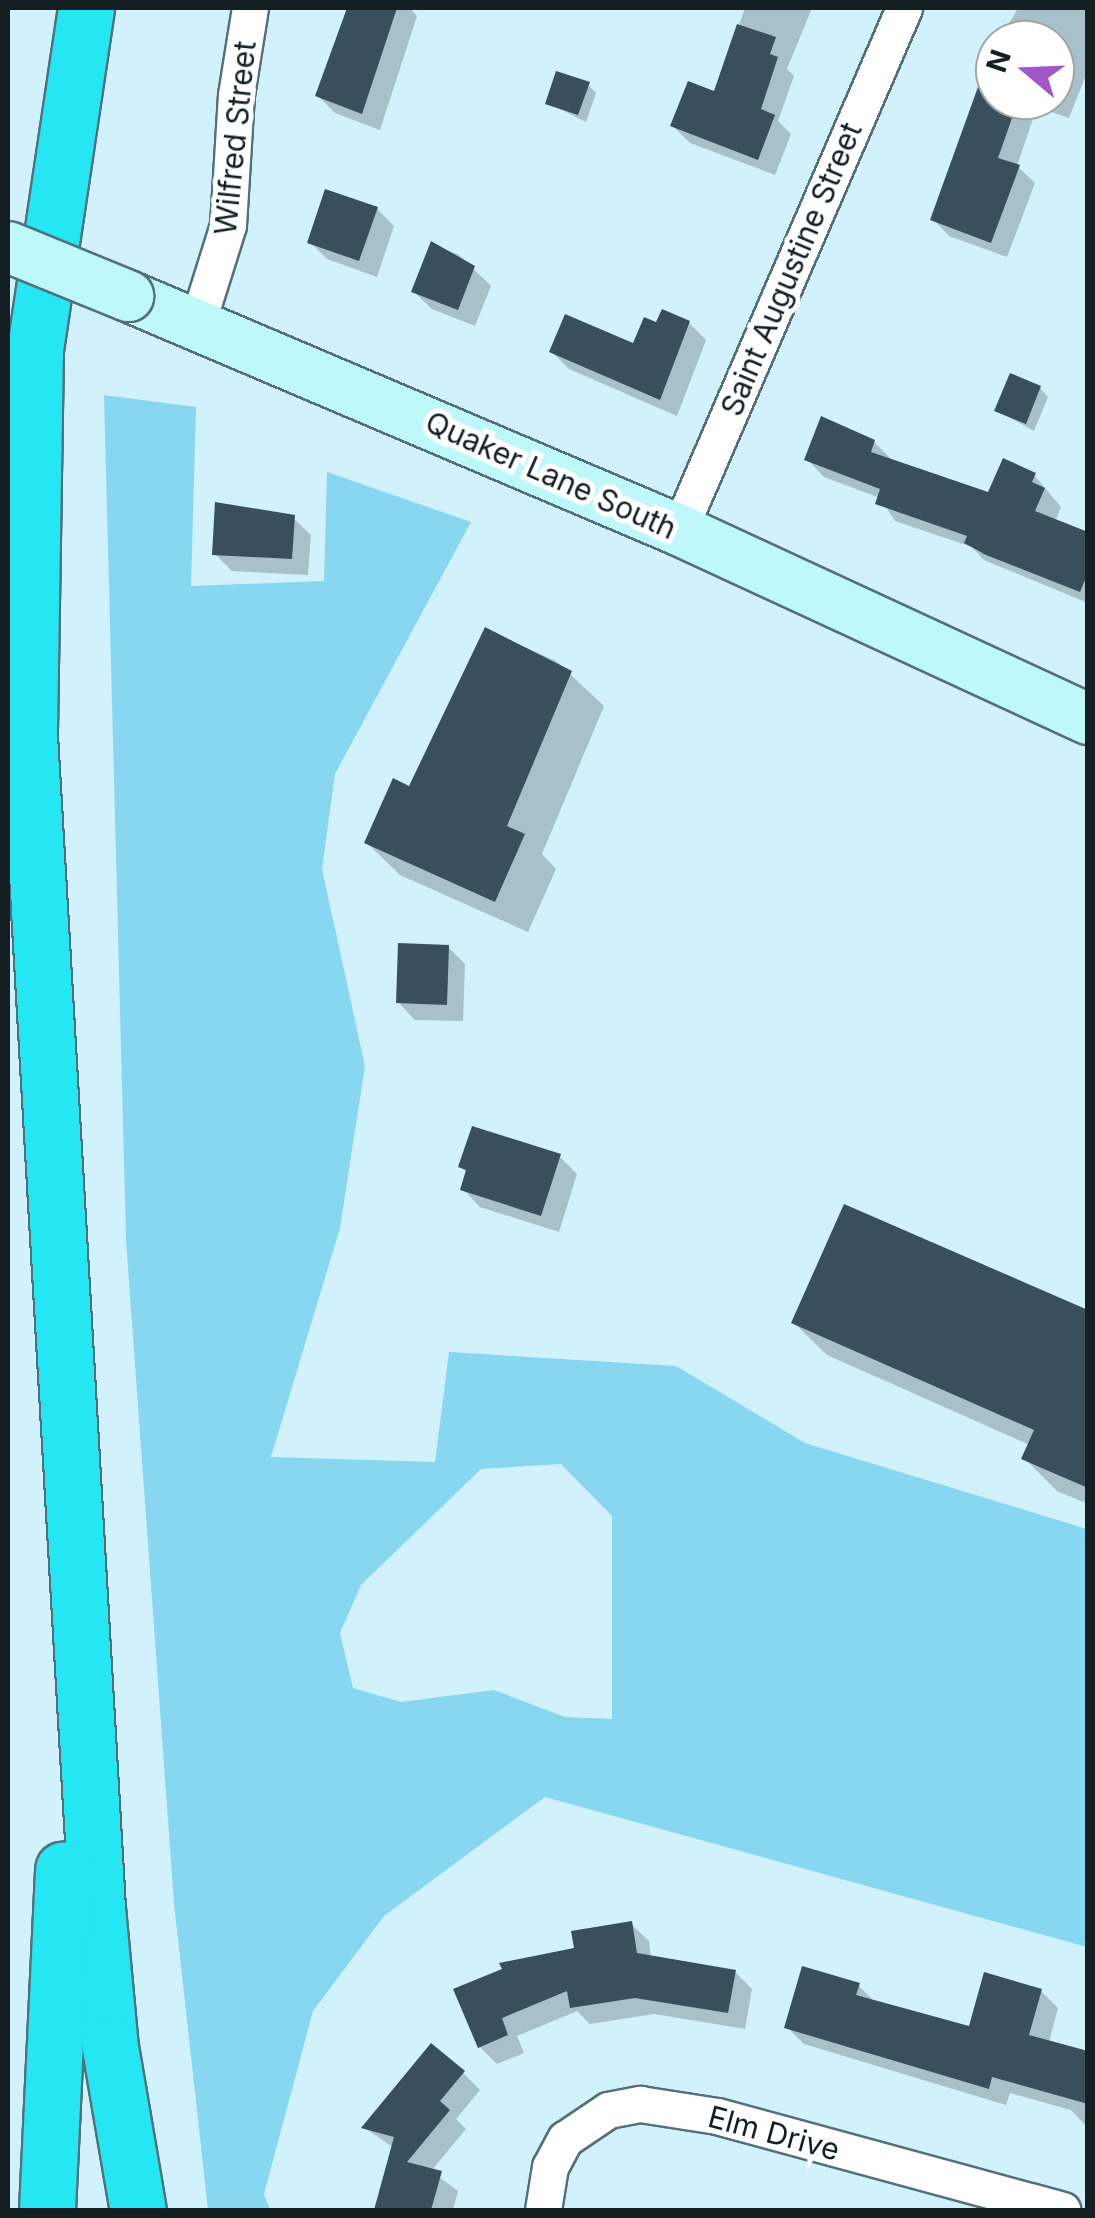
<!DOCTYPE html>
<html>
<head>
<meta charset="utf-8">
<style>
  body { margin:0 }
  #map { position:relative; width:1095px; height:2218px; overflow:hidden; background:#d1f1fc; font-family:Inter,sans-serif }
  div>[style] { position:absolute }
  .green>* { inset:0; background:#87d7f1 }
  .shadow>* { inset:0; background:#0003 }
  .building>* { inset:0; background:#394f5e }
  .roads { filter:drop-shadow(2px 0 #53707a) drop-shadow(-2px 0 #53707a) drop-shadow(0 2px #53707a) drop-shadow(0 -2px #53707a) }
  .street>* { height:35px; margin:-17.5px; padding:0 17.5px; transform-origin:17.5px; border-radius:17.5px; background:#fff }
  .secondary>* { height:50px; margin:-25px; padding:0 25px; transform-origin:25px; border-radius:25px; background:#bef8fb }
  .highway>* { height:55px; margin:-27.5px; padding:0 27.5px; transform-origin:27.5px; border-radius:27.5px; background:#25e6f3 }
  .bridges { filter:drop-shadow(2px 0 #53707a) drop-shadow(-2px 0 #53707a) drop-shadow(0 2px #53707a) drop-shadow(0 -2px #53707a) }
  .secondary-bridge>* { height:50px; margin:-25px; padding:0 25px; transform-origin:25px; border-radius:25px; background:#bef8fb }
  span { translate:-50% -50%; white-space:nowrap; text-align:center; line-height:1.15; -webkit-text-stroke:10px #fff; paint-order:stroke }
  .street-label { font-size:30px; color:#131f23 }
  .frame { position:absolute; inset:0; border:10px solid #131f23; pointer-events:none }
  .north { position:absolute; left:975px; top:20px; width:100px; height:100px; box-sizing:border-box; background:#fff; border:2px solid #a1a5a7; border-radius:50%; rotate:289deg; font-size:28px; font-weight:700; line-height:40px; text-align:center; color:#131f23 }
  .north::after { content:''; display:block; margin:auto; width:35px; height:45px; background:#a257c9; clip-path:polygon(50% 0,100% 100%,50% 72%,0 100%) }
</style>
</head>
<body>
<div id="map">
  <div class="green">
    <i style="clip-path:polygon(evenodd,104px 395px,196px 407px,191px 586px,324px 581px,327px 472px,471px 522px,335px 774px,322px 869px,365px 1066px,340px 1228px,271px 1457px,435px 1462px,449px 1352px,676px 1366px,805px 1443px,1087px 1529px,1087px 1947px,545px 1797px,384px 1916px,313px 2011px,264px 2194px,270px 2210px,208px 2210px,174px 1903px,126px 1240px,104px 395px,561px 1464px,612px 1516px,612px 1719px,565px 1717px,494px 1690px,401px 1702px,353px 1688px,340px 1633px,361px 1585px,481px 1469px,561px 1464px)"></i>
  </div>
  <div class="shadow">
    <i style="clip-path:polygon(351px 8px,410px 8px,417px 16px,380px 130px,335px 113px,318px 96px)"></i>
    <i style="clip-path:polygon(745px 8px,812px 8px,787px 69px,794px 76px,778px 121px,791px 134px,775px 175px,690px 143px,673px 126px,715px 94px)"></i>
    <i style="clip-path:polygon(1018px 8px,1088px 8px,1088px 70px,1069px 118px,1037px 107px,1017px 166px,1035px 183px,1007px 257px,949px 236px,933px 219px,995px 53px,995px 100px,1055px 100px,1055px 40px,1000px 40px)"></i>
    <i style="clip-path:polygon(588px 85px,596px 93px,586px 122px,548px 103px)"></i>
    <i style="clip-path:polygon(377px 209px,394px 226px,377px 277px,327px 259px,310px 242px)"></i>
    <i style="clip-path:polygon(432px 244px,459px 255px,491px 286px,475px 326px,432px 309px,414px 292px)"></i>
    <i style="clip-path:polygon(689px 323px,706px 340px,677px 416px,569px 369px,552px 352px,634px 346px,658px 325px)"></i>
    <i style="clip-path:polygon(1040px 388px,1048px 397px,1034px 431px,997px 411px)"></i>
    <i style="clip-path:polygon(874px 442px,891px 459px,989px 495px,1034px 475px,1061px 507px,1055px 521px,1088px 534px,1088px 603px,984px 560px,972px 547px,895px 521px,880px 498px,824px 477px,807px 459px)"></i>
    <i style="clip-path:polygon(218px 505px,293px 518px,311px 535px,308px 575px,232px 571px,215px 554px)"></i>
    <i style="clip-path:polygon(487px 630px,556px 661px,604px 706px,542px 854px,556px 869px,528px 932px,400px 875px,367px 843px,411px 789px)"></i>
    <i style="clip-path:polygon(448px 947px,465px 964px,463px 1021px,415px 1020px,398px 1002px)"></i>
    <i style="clip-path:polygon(560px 1157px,577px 1174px,559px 1232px,480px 1207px,463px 1189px,468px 1174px,461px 1166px)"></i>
    <i style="clip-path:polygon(1088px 1313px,1088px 1504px,1057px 1491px,1024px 1458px,1030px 1445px,827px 1355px,794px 1323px)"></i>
    <i style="clip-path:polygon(631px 1924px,649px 1941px,651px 1958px,735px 1972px,752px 1989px,745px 2029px,654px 2014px,590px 2024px,577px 2011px,517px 2036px,524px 2053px,497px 2064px,480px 2047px,456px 1990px,577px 1950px)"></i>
    <i style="clip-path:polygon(858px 1985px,876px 2003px,970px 2029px,1041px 1991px,1058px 2008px,1049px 2042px,1088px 2053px,1088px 2128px,1071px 2110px,1010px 2093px,1006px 2105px,804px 2044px,787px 2027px)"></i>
    <i style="clip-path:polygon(463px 2073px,480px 2090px,456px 2119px,466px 2129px,431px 2171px,458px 2191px,453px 2210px,377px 2210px,394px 2148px,365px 2128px)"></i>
  </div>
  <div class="building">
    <i style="clip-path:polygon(347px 8px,397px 8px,362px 114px,315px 96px)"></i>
    <i style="clip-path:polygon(737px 24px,776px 37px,770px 54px,778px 57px,761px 109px,775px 115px,758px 160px,670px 126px,688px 81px,714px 91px)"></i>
    <i style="clip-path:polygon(556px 71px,590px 82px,578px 115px,545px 104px)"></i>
    <i style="clip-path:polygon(978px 87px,995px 93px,995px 100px,1018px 101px,998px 158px,1020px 165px,991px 243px,930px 220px)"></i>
    <i style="clip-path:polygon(325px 189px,378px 207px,359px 261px,307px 243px)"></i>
    <i style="clip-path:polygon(431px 241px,475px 266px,458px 310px,411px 292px)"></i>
    <i style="clip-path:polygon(662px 309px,690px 321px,660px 400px,549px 352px,565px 314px,633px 343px,644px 317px,656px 322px)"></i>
    <i style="clip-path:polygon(1010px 373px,1041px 386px,1026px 424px,994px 411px)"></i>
    <i style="clip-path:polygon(821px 416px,875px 440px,871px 452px,988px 492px,1003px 458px,1036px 473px,1032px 482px,1045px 488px,1035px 511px,1088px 532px,1088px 573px,1080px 592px,986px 555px,964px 543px,967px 536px,875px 504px,880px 489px,804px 460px)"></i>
    <i style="clip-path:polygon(215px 502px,295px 515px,292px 559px,212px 555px)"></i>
    <i style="clip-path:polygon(485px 627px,572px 671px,507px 826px,525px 834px,495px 902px,364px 843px,393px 778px,409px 786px)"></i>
    <i style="clip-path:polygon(398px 943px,449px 945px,447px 1005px,396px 1003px)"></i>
    <i style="clip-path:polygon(472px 1126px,561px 1154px,541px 1216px,460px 1190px,466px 1170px,458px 1167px)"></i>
    <i style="clip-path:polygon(844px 1204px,1088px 1310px,1088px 1488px,1021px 1459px,1034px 1430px,791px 1323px)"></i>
    <i style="clip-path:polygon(632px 1921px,637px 1953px,736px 1970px,728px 2013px,635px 1998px,570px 2008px,567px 1991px,502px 2018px,508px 2035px,478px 2048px,453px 1989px,502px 1969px,499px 1963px,574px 1948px,571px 1931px)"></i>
    <i style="clip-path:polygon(802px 1966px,860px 1983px,856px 1995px,969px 2026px,984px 1972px,1042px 1989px,1029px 2035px,1088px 2051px,1088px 2104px,992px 2077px,989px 2089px,784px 2028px)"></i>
    <i style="clip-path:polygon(431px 2043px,465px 2071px,440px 2101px,450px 2110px,407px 2162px,442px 2171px,431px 2210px,374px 2210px,394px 2137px,361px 2128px)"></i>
  </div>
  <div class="roads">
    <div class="street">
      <i style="left:197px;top:324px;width:104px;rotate:-72.6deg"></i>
      <i style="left:228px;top:225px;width:130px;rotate:-86.5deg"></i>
      <i style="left:236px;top:95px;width:88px;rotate:-80.9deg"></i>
      <i style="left:679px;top:530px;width:568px;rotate:-66.68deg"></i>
      <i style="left:543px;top:2210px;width:44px;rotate:-80.8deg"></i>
      <i style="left:550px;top:2167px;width:32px;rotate:-62deg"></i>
      <i style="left:565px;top:2139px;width:52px;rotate:-34deg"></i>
      <i style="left:608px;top:2110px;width:33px;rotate:-11deg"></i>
      <i style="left:640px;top:2104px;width:78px;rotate:8.9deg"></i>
      <i style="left:717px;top:2116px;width:358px;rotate:15.2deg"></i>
    </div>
    <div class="secondary">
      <i style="left:128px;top:296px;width:599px;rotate:23.01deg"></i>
      <i style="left:679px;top:530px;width:451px;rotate:24.8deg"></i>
    </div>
    <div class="highway">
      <i style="left:86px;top:8px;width:345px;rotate:98.5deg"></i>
      <i style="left:35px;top:349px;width:387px;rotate:90.9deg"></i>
      <i style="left:29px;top:736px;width:1174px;rotate:86.68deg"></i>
      <i style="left:97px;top:1908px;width:140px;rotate:84.7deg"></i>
      <i style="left:110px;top:2047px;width:165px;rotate:80.3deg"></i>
      <i style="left:47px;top:2210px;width:341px;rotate:-87.3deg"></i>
    </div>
  </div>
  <div class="bridges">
    <div class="secondary-bridge">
      <i style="left:8px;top:247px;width:130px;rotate:22.2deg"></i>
    </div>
  </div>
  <div class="street-label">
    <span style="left:235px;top:138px;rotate:-84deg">Wilfred Street</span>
    <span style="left:791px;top:269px;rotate:-67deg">Saint Augustine Street</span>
    <span style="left:551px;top:475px;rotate:24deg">Quaker Lane South</span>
    <span style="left:774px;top:2133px;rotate:15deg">Elm Drive</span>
  </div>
  <div class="frame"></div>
  <div class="north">N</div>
</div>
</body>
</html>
